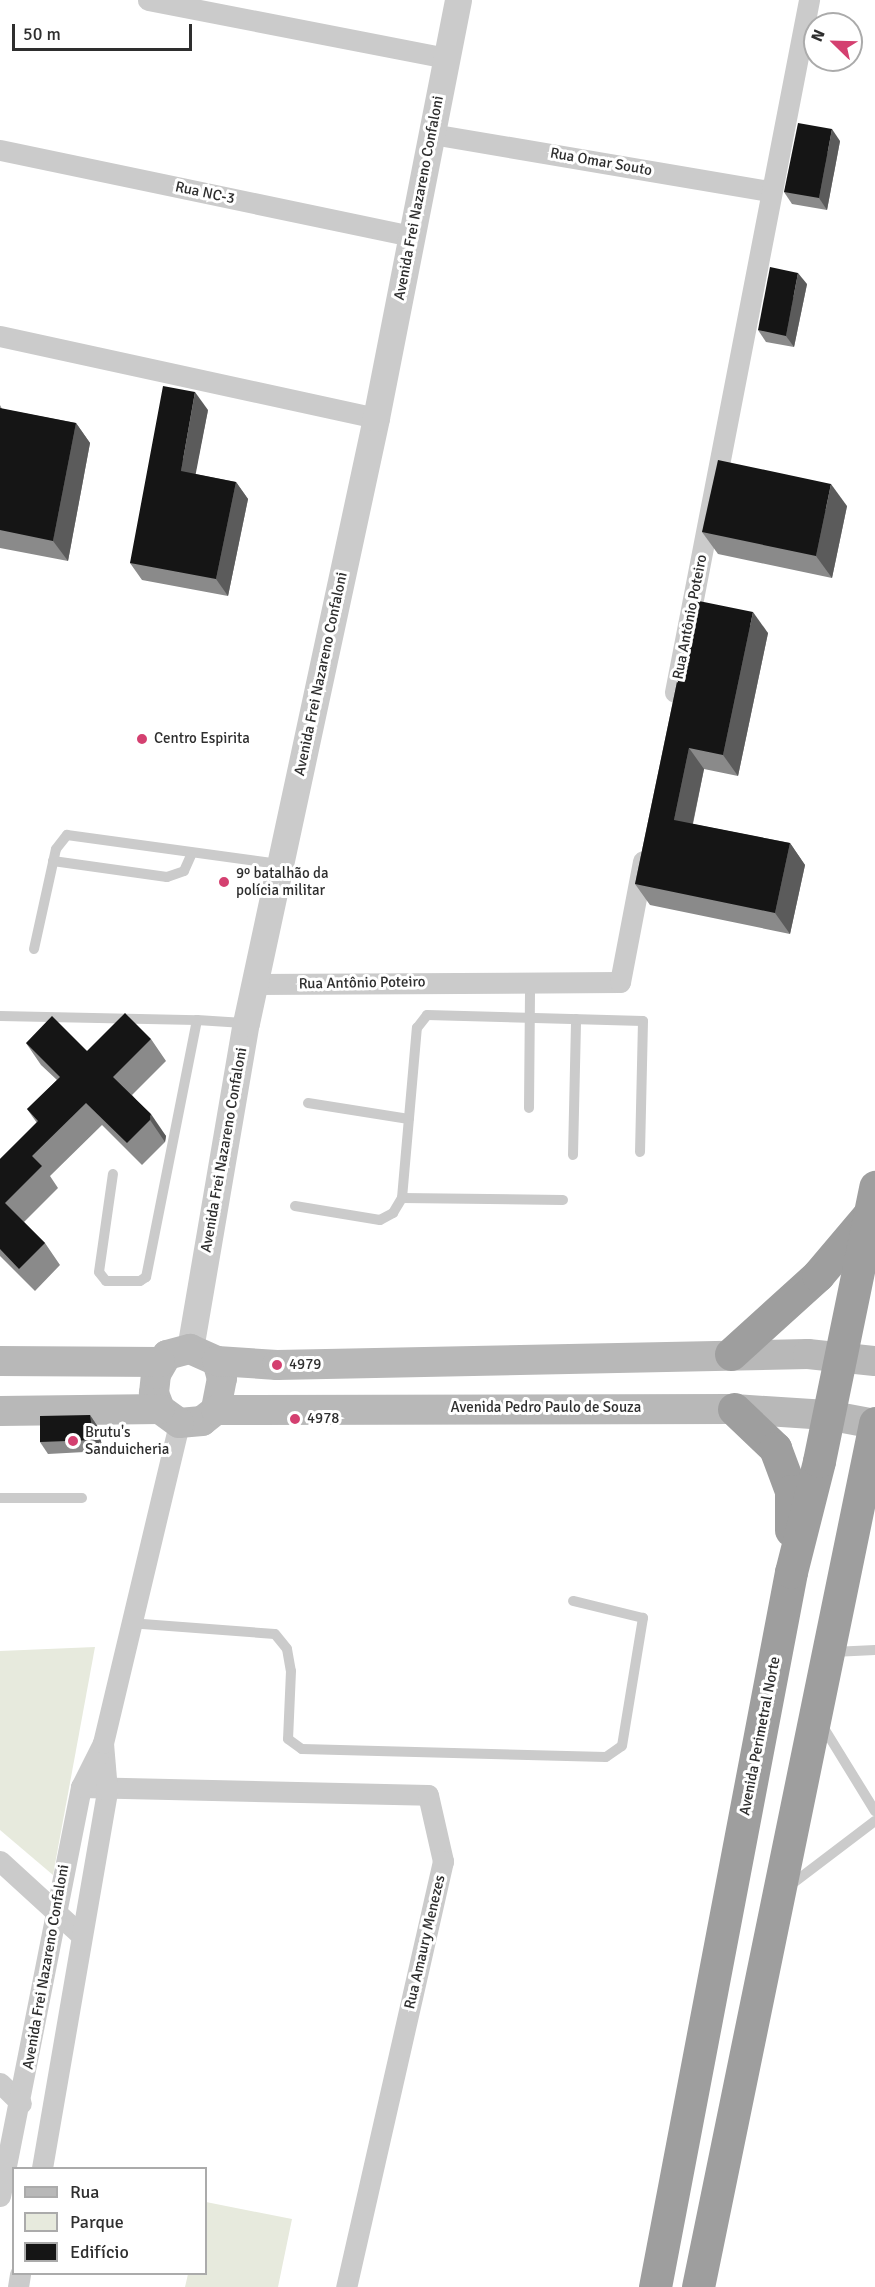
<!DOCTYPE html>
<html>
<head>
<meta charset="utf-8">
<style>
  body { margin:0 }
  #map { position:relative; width:875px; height:2287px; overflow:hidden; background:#fff; font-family:Signika,sans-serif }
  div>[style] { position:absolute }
  .green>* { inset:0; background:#e7eadd }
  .service>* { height:10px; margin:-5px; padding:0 5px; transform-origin:5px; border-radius:5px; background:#cbcbcb }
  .minor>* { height:21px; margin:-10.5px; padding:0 10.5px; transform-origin:10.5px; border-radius:10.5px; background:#cbcbcb }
  .tertiary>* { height:27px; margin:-13.5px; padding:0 13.5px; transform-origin:13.5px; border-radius:13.5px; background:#cbcbcb }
  .secondary>* { height:30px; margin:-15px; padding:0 15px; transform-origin:15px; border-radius:15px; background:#b8b8b8 }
  .trunk>* { height:33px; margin:-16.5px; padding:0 16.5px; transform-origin:16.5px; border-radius:16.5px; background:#9e9e9e }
  .wall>* { inset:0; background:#8a8a8a }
  .shaded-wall>* { inset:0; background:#5b5b5b }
  .building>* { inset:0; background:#151515 }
  .dots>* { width:16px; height:16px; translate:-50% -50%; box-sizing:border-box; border:3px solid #fff; border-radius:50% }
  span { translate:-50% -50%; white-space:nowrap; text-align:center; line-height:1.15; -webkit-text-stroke:6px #fff; paint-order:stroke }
  .street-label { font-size:15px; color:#2e2e2e }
  .poi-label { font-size:15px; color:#2e2e2e }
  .left { translate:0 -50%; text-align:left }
  .legend { position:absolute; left:12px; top:2167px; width:195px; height:108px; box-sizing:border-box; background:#fff; border:2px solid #ababab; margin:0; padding:8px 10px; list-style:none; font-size:18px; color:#2e2e2e }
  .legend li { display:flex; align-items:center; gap:12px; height:30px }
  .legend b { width:30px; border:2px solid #ababab }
  .north { position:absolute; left:803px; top:12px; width:60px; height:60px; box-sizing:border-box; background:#fff; border:2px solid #ababab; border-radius:50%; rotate:293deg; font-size:16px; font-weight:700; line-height:24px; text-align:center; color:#2e2e2e }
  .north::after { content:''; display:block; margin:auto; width:21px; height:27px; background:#d44070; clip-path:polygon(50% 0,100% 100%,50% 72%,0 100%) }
  .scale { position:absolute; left:12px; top:24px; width:180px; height:27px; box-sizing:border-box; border:3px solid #2e2e2e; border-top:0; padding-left:8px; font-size:18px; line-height:21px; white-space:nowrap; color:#2e2e2e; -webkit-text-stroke:4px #fff; paint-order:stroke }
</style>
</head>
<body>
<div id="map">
  <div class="green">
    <i style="clip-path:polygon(95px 1647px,53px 1875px,0 1830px,0 1651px)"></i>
    <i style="clip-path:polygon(206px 2202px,292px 2219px,278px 2287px,185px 2287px,188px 2274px,206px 2274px)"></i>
  </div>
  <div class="service">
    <i style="left:53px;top:861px;width:115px;rotate:8deg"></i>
    <i style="left:167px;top:877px;width:18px;rotate:-19deg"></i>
    <i style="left:184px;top:871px;width:20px;rotate:-66deg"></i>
    <i style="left:34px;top:949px;width:102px;rotate:-77.6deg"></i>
    <i style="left:56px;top:849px;width:18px;rotate:-52deg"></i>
    <i style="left:67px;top:835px;width:214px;rotate:7.8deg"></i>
    <i style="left:0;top:1016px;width:197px;rotate:1.2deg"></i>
    <i style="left:197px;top:1020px;width:262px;rotate:101.2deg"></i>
    <i style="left:146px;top:1277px;width:7px;rotate:146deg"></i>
    <i style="left:140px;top:1281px;width:34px;rotate:180deg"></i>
    <i style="left:106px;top:1281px;width:11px;rotate:-128deg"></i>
    <i style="left:99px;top:1272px;width:99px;rotate:-81.9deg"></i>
    <i style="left:197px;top:1020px;width:47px;rotate:3.7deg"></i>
    <i style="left:308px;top:1103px;width:102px;rotate:9deg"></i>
    <i style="left:529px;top:1108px;width:127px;rotate:-89.5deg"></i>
    <i style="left:573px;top:1155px;width:136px;rotate:-88.7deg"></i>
    <i style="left:563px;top:1200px;width:161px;rotate:-179.3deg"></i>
    <i style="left:402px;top:1198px;width:171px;rotate:-85deg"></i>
    <i style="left:417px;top:1028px;width:16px;rotate:-52deg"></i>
    <i style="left:427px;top:1015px;width:216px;rotate:1.6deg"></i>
    <i style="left:643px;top:1021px;width:131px;rotate:91.3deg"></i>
    <i style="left:295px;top:1206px;width:86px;rotate:9.4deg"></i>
    <i style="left:380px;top:1220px;width:15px;rotate:-28deg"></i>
    <i style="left:393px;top:1213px;width:17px;rotate:-59deg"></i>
    <i style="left:0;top:1498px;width:82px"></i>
    <i style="left:129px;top:1623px;width:146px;rotate:4.3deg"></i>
    <i style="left:275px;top:1634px;width:19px;rotate:51deg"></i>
    <i style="left:287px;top:1649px;width:22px;rotate:80deg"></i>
    <i style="left:291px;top:1671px;width:68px;rotate:92.5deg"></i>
    <i style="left:288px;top:1739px;width:17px;rotate:36deg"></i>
    <i style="left:302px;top:1749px;width:304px;rotate:1.5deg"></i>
    <i style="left:606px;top:1757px;width:19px;rotate:-35deg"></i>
    <i style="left:622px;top:1746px;width:130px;rotate:-80.7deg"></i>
    <i style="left:643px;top:1618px;width:72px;rotate:-166.3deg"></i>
    <i style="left:833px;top:1652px;width:42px;rotate:-2.7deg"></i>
    <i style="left:822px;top:1725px;width:101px;rotate:58.4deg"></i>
    <i style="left:788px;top:1887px;width:109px;rotate:-37.2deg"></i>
  </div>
  <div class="minor">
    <i style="left:148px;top:0;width:304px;rotate:11deg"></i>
    <i style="left:432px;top:134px;width:343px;rotate:9.6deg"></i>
    <i style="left:0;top:150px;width:419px;rotate:11.8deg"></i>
    <i style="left:0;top:336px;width:385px;rotate:12.3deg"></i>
    <i style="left:675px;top:692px;width:705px;rotate:-79.04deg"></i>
    <i style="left:255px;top:984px;width:365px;rotate:-0.3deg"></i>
    <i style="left:620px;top:982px;width:123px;rotate:-79.2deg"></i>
    <i style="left:81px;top:1787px;width:347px;rotate:1.3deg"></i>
    <i style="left:428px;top:1795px;width:68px;rotate:77.2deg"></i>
    <i style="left:443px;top:1861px;width:437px;rotate:102.8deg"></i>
    <i style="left:0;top:1861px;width:110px;rotate:42.4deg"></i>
    <i style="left:0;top:2083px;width:29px;rotate:44deg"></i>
    <i style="left:42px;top:2168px;width:384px;rotate:-80.2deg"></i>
    <i style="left:107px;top:1790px;width:47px;rotate:-94.9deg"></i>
    <i style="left:0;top:2196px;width:417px;rotate:-78.8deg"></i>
    <i style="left:81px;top:1787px;width:49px;rotate:-63.4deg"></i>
    <i style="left:103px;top:1743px;width:329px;rotate:-76.6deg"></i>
    <i style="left:18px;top:2287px;width:13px;rotate:-81deg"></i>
  </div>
  <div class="tertiary">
    <i style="left:190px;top:1349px;width:331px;rotate:-80.3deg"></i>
    <i style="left:246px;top:1023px;width:619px;rotate:-77.87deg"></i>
    <i style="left:376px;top:418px;width:426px;rotate:-78.9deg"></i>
  </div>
  <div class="secondary">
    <i style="left:190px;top:1349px;width:30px;rotate:24deg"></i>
    <i style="left:217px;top:1361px;width:18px;rotate:74deg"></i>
    <i style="left:222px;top:1378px;width:33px;rotate:101deg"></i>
    <i style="left:216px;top:1410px;width:18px;rotate:142deg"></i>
    <i style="left:202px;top:1421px;width:23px;rotate:175deg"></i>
    <i style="left:179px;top:1423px;width:24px;rotate:-144deg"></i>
    <i style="left:160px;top:1409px;width:17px;rotate:-111deg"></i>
    <i style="left:154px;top:1393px;width:19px;rotate:-84deg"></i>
    <i style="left:156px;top:1374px;width:22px;rotate:-60deg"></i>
    <i style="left:167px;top:1355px;width:24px;rotate:-15deg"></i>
    <i style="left:0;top:1361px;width:160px;rotate:0.4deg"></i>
    <i style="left:217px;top:1361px;width:60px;rotate:3.8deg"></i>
    <i style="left:277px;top:1365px;width:531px;rotate:-1.19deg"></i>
    <i style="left:808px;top:1354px;width:67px;rotate:6deg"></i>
    <i style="left:216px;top:1410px;width:518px;rotate:-0.11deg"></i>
    <i style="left:734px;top:1409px;width:93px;rotate:3.7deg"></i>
    <i style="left:827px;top:1415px;width:49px;rotate:10.6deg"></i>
    <i style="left:0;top:1411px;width:160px;rotate:-0.7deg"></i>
  </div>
  <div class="trunk">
    <i style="left:731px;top:1354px;width:118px;rotate:-42.2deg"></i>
    <i style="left:818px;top:1275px;width:76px;rotate:-49.8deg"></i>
    <i style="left:734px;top:1409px;width:57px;rotate:43.6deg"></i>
    <i style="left:775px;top:1448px;width:46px;rotate:69.6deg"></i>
    <i style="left:791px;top:1491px;width:39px;rotate:90deg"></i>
    <i style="left:655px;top:2287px;width:728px;rotate:-79.23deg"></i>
    <i style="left:791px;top:1572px;width:114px;rotate:-75.8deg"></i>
    <i style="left:819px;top:1461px;width:280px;rotate:-78.4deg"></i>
    <i style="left:698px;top:2287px;width:882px;rotate:-78.42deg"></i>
  </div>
  <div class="wall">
    <i style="clip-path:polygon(840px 141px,827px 210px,792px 204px,784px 192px)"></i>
    <i style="clip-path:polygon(807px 284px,794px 347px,766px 342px,758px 330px)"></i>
    <i style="clip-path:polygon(0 405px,2px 409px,76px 423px,90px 443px,68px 561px,0 548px)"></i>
    <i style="clip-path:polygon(208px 410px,195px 474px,236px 482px,248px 499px,228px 596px,142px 580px,130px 563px)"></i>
    <i style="clip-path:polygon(847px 506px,832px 578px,718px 554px,702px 532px)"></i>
    <i style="clip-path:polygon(694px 600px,768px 633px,738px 776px,704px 769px,693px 824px,790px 843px,805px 865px,790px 934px,650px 905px,635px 884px)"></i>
    <i style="clip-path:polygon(151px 1039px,166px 1061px,132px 1095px,166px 1136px,165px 1142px,142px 1165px,102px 1125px,50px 1176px,58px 1188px,24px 1222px,45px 1243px,60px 1265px,35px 1291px,0 1256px,0 1159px,37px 1123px,27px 1109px,57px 1080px,41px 1065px,26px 1043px,87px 1051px)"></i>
    <i style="clip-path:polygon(90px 1415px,98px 1427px,103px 1451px,48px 1454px,40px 1442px)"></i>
  </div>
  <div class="shaded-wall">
    <i style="clip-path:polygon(832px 129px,840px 141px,827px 210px,819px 198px)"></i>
    <i style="clip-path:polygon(798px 273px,807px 284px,794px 347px,786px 336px)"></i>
    <i style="clip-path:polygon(195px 392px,208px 410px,193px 488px,181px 471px)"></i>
    <i style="clip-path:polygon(76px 423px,90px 443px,68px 561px,53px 541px)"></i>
    <i style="clip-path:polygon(236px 482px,248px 499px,228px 596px,216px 579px)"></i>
    <i style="clip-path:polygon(831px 484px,847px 506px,832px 578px,816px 556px)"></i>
    <i style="clip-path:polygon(753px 612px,768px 633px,738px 776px,723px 755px)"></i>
    <i style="clip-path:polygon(689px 748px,704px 769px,689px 841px,674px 820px)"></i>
    <i style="clip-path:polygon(790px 843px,805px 865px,790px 934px,775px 913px)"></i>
    <i style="clip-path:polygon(151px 1114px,166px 1136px,165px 1142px,150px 1120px)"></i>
    <i style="clip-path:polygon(90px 1415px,98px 1427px,103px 1451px,94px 1440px)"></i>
  </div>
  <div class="building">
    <i style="clip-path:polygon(798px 123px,832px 129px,819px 198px,784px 192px)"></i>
    <i style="clip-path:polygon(770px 267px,798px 273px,786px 336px,758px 330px)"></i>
    <i style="clip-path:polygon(163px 386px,195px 392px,181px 471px,236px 482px,216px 579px,130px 563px)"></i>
    <i style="clip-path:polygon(0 408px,76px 423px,53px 541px,0 530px)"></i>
    <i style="clip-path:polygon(718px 460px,831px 484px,816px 556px,702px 532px)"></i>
    <i style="clip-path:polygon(694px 600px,753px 612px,723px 755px,689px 748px,674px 820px,790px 843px,775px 913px,635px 884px)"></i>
    <i style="clip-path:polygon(125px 1013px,151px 1039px,113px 1077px,151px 1114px,150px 1120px,127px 1143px,86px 1103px,32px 1156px,42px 1166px,5px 1203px,45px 1243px,19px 1269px,0 1249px,0 1159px,38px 1121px,27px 1109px,60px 1077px,26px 1043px,52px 1016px,87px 1051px)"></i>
    <i style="clip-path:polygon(90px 1415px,94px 1440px,40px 1442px,40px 1416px)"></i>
  </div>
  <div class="dots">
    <i style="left:142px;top:739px;background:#d44070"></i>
    <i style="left:224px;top:882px;background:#d44070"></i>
    <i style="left:277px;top:1365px;background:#d44070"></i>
    <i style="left:295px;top:1419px;background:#d44070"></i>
    <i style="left:73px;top:1441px;background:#d44070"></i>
  </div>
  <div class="street-label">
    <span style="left:601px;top:162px;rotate:10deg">Rua Omar Souto</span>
    <span style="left:205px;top:193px;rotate:12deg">Rua NC-3</span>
    <span style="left:419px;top:198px;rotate:-79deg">Avenida Frei Nazareno Confaloni</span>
    <span style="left:690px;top:617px;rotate:-79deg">Rua Antônio Poteiro</span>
    <span style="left:321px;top:674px;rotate:-78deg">Avenida Frei Nazareno Confaloni</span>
    <span style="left:362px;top:983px;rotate:-1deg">Rua Antônio Poteiro</span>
    <span style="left:224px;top:1150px;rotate:-80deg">Avenida Frei Nazareno Confaloni</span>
    <span style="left:546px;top:1408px">Avenida Pedro Paulo de Souza</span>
    <span style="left:760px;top:1736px;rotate:-79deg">Avenida Perimetral Norte</span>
    <span style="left:425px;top:1942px;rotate:-77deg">Rua Amaury Menezes</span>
    <span style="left:46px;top:1967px;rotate:-80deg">Avenida Frei Nazareno Confaloni</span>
  </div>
  <div class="poi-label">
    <span class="left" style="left:154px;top:739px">Centro Espirita</span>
    <span class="left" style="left:236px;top:882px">9º batalhão da<br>polícia militar</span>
    <span class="left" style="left:289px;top:1365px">4979</span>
    <span class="left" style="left:307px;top:1419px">4978</span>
    <span class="left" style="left:85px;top:1441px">Brutu's<br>Sanduicheria</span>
  </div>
  <ul class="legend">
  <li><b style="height:8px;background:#b8b8b8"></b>Rua</li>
  <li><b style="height:16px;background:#e7eadd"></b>Parque</li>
  <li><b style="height:16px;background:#151515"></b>Edifício</li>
  </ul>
  <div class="north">N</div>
  <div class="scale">50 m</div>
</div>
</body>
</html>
